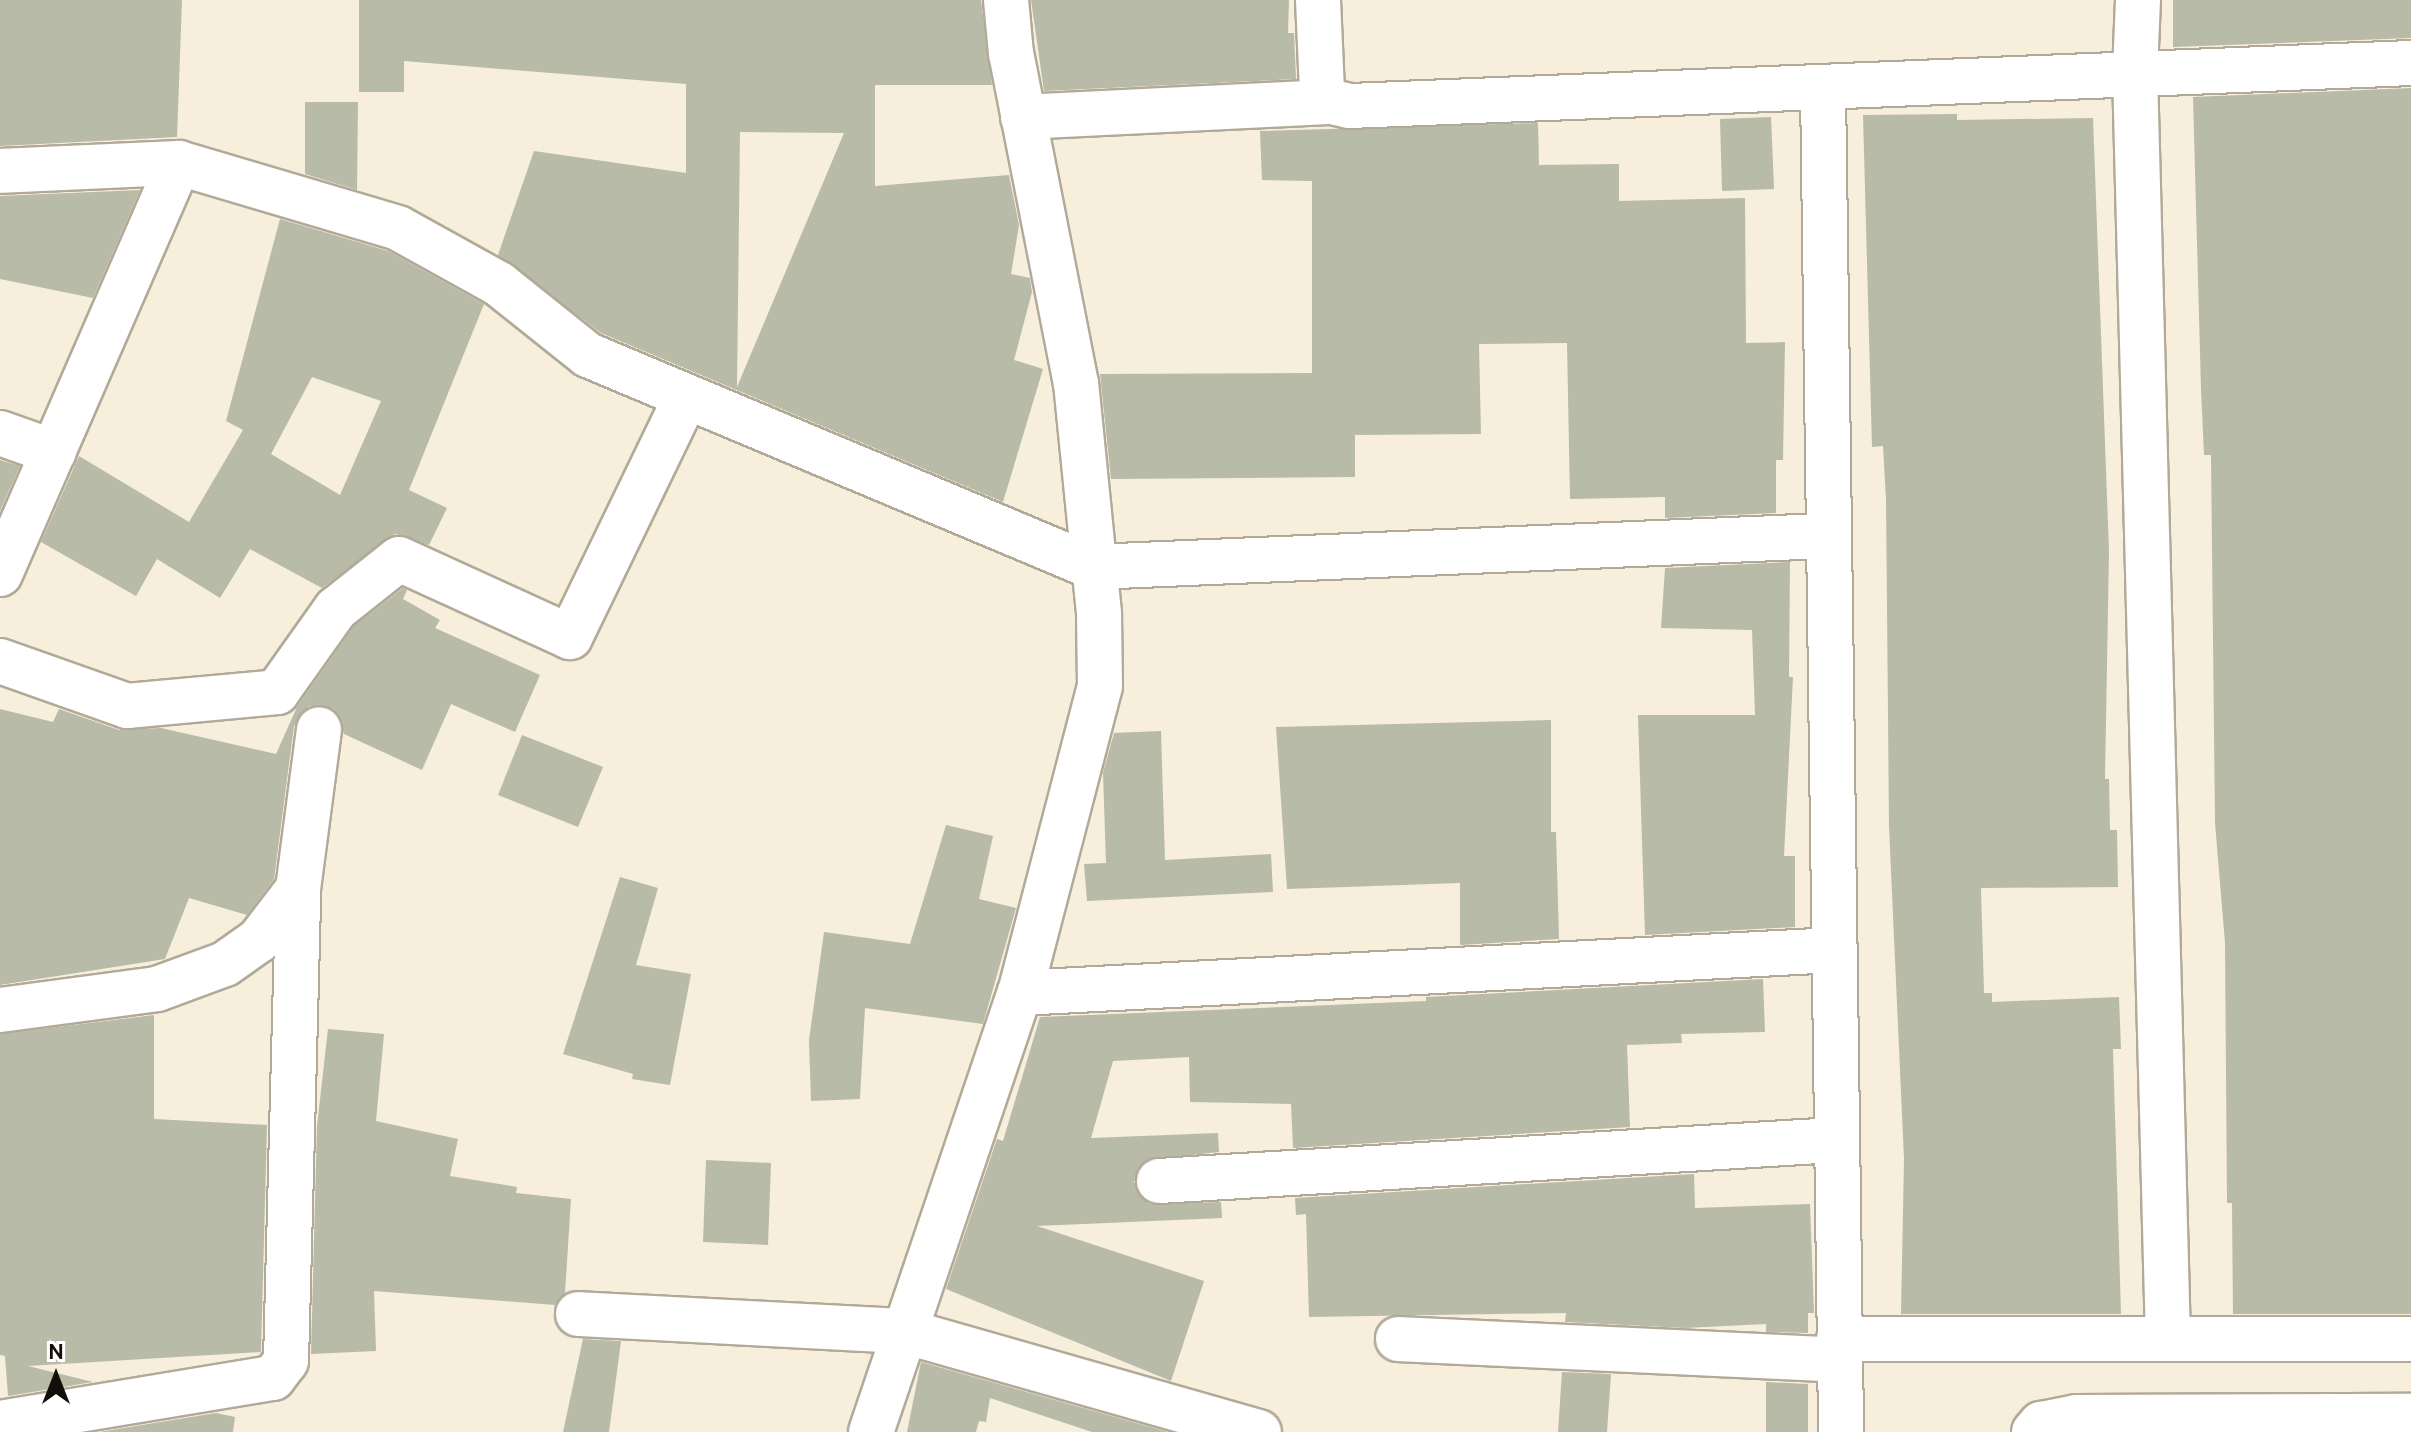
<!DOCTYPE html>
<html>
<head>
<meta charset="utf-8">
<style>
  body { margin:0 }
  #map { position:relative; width:2411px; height:1432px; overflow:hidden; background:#f7eedb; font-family:Cabin,sans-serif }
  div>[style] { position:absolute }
  .building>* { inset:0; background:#b7bba8 }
  .roads { filter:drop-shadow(2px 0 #b2a998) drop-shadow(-2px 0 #b2a998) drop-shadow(0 2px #b2a998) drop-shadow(0 -2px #b2a998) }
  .minor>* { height:44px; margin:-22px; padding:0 22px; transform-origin:22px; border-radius:22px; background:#fff }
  span { translate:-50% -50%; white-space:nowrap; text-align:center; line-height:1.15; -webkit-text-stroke:6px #fff; paint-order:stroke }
  .north { position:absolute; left:16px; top:1336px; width:80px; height:80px; -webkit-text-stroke:6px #fff; paint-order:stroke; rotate:0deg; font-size:22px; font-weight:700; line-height:32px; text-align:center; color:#120f08 }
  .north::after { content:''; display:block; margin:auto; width:28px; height:36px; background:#120f08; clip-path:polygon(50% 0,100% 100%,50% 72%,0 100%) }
</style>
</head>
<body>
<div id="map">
  <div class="building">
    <i style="clip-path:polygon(0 0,182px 0,177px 137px,0 146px)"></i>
    <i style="clip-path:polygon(evenodd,359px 0,981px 0,992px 85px,875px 85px,875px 186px,1009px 175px,1019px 225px,1011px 274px,1030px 278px,1032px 292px,1014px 360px,1043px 369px,1003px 502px,601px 333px,498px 255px,534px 151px,686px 173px,686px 84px,404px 61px,404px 92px,359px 92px,359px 0,740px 132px,844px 133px,737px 387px,740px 132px)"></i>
    <i style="clip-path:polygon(1031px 0,1289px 0,1288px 33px,1294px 33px,1296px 79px,1044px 91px)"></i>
    <i style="clip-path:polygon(2173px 0,2411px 0,2411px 38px,2173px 47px)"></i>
    <i style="clip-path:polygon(2411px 88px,2411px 1314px,2233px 1314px,2232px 1203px,2227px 1203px,2225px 943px,2215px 823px,2211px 455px,2204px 455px,2201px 389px,2193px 97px)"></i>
    <i style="clip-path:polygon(305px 102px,358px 102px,357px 190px,305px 174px)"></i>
    <i style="clip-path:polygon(1957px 114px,1957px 120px,2093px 118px,2109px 551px,2105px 779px,2109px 779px,2110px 830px,2117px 830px,2118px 887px,1981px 888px,1984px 993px,1992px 993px,1992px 1002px,2119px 997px,2121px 1049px,2113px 1049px,2121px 1314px,1901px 1314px,1904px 1159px,1889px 826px,1886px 499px,1883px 446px,1872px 447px,1863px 115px)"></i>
    <i style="clip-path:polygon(1771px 117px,1774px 189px,1722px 191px,1720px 119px)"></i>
    <i style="clip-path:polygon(1538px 123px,1539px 165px,1619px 164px,1619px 201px,1745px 198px,1746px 343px,1785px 342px,1783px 460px,1776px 460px,1776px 513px,1665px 518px,1665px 497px,1570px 499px,1567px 343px,1479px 344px,1481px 434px,1355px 435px,1355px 477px,1111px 479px,1100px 374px,1312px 373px,1312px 181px,1262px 180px,1260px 131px)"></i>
    <i style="clip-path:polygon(140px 190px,93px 298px,0 279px,0 196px)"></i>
    <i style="clip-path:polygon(evenodd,280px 219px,388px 251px,484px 304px,409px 490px,447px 508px,429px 545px,395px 534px,322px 588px,250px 549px,220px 598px,157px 559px,136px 596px,41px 542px,79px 456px,189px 522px,243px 430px,226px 421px,280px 219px,312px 377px,381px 401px,340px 495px,271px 454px,312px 377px)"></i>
    <i style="clip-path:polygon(0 460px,20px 466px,0 511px)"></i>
    <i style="clip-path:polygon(1790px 562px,1789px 677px,1793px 677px,1784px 856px,1795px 856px,1795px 927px,1645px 935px,1638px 715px,1755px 715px,1752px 630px,1661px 628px,1665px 568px)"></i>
    <i style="clip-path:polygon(403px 588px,407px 590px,403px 599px,440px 620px,435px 628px,540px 675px,515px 732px,451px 704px,422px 770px,344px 734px,334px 709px,309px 706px,294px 726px,274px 879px,247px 915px,189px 898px,165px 959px,0 985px,0 709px,53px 722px,59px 709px,119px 730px,161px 728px,276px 754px,297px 707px,354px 626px)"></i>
    <i style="clip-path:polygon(1551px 720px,1551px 832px,1556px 832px,1559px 939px,1460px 945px,1460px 883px,1287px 889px,1276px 727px)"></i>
    <i style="clip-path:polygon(1161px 731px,1165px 860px,1271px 854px,1273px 892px,1087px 901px,1084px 864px,1106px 863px,1103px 773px,1114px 733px)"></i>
    <i style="clip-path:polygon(522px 735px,603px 767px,578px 827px,498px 795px)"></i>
    <i style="clip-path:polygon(946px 825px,993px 836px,979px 899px,1016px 908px,983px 1024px,865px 1008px,860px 1099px,811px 1101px,809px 1040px,824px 932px,910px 944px)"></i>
    <i style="clip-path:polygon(620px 877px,658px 888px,636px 965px,691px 974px,670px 1085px,632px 1079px,633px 1074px,563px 1054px)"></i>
    <i style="clip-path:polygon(1763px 979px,1765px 1032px,1681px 1034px,1682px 1043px,1627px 1045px,1630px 1127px,1293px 1148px,1291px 1104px,1190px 1102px,1189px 1057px,1113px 1061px,1091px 1138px,1218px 1133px,1219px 1152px,1146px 1160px,1134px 1182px,1149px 1204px,1221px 1202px,1222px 1218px,1037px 1226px,1204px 1281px,1171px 1381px,946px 1289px,997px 1139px,1003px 1141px,1040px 1017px,1426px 1001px,1426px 997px)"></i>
    <i style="clip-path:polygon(154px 1015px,154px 1119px,267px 1125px,261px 1352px,28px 1366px,93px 1382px,8px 1396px,5px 1356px,0 1355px,0 1034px)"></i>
    <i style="clip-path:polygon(328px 1029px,384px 1034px,376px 1121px,458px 1139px,450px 1176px,517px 1187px,516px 1193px,571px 1199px,565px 1293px,555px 1305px,374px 1291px,376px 1351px,311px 1354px,317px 1126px)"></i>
    <i style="clip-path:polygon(706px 1160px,771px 1163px,768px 1245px,703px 1242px)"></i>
    <i style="clip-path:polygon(1694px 1174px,1695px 1208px,1810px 1204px,1814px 1313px,1808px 1313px,1808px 1333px,1766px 1332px,1766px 1324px,1685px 1328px,1565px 1322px,1566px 1313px,1309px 1317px,1306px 1214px,1296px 1215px,1295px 1198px)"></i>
    <i style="clip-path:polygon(583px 1339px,621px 1341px,609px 1432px,563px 1432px)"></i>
    <i style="clip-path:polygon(921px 1362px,1168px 1432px,1092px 1432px,990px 1398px,986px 1422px,979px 1421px,976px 1432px,907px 1432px)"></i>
    <i style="clip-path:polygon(1562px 1372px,1611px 1374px,1607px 1432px,1558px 1432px)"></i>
    <i style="clip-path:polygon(1766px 1382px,1808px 1384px,1808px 1432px,1766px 1432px)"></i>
    <i style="clip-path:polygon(216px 1413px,235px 1417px,233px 1432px,99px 1432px)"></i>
  </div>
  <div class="roads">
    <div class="minor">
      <i style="left:1318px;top:0;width:91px;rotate:87.5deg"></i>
      <i style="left:1322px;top:91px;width:15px;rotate:48deg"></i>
      <i style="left:1332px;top:102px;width:18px;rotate:13deg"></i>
      <i style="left:1350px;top:106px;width:1062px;rotate:-2.32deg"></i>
      <i style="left:2138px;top:0;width:72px;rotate:92.4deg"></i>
      <i style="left:2135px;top:72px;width:1266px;rotate:88.51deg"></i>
      <i style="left:1823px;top:87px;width:1345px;rotate:89.23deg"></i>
      <i style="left:1023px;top:117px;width:309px;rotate:-2.8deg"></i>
      <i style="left:0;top:171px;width:179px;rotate:-2.6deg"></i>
      <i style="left:0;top:433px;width:57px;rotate:19.4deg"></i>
      <i style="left:0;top:574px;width:448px;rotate:-66.5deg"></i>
      <i style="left:179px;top:163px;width:228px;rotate:16.5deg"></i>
      <i style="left:398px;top:228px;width:115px;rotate:29deg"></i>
      <i style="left:499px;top:284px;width:114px;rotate:38.6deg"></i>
      <i style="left:588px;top:355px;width:548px;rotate:22.77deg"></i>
      <i style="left:1093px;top:567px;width:733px;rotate:-2.43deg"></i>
      <i style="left:0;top:661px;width:135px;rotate:19.5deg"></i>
      <i style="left:127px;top:706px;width:151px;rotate:-5.3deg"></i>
      <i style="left:277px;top:692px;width:102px;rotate:-54.6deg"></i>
      <i style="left:336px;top:609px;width:80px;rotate:-38.4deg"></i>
      <i style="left:399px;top:559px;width:188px;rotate:24.5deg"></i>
      <i style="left:570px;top:637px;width:267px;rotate:-64.2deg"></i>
      <i style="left:1020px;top:993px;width:815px;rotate:-3.02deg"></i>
      <i style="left:0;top:1010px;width:158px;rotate:-7.6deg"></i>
      <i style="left:157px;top:989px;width:72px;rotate:-20.2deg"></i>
      <i style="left:225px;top:964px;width:42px;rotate:-35.2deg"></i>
      <i style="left:259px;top:940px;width:64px;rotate:-52.6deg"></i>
      <i style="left:1159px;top:1181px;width:677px;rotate:-3.47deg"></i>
      <i style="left:578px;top:1314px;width:326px;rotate:3deg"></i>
      <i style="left:904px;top:1331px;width:369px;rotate:15.9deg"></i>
      <i style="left:1398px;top:1339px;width:441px;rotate:2.7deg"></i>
      <i style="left:1839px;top:1339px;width:572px"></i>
      <i style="left:0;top:1423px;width:277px;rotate:-9.4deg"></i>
      <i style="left:273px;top:1378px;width:21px;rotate:-53deg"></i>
      <i style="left:286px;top:1361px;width:472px;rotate:-88.5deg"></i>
      <i style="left:298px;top:889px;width:161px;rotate:-82.5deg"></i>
      <i style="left:871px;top:1432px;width:464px;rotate:-71.3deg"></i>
      <i style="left:1020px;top:993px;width:317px;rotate:-75.4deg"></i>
      <i style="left:1100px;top:686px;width:73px;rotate:-90.8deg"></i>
      <i style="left:1099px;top:613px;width:230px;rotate:-95.7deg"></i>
      <i style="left:1076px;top:384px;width:336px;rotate:-101.1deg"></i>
      <i style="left:1011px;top:54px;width:54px;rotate:-95.3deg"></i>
      <i style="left:2034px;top:1432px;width:11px;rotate:-49deg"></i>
      <i style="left:2041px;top:1424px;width:36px;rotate:-11deg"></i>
      <i style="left:2076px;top:1417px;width:335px;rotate:-0.2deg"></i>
    </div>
  </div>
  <div class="north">N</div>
</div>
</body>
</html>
